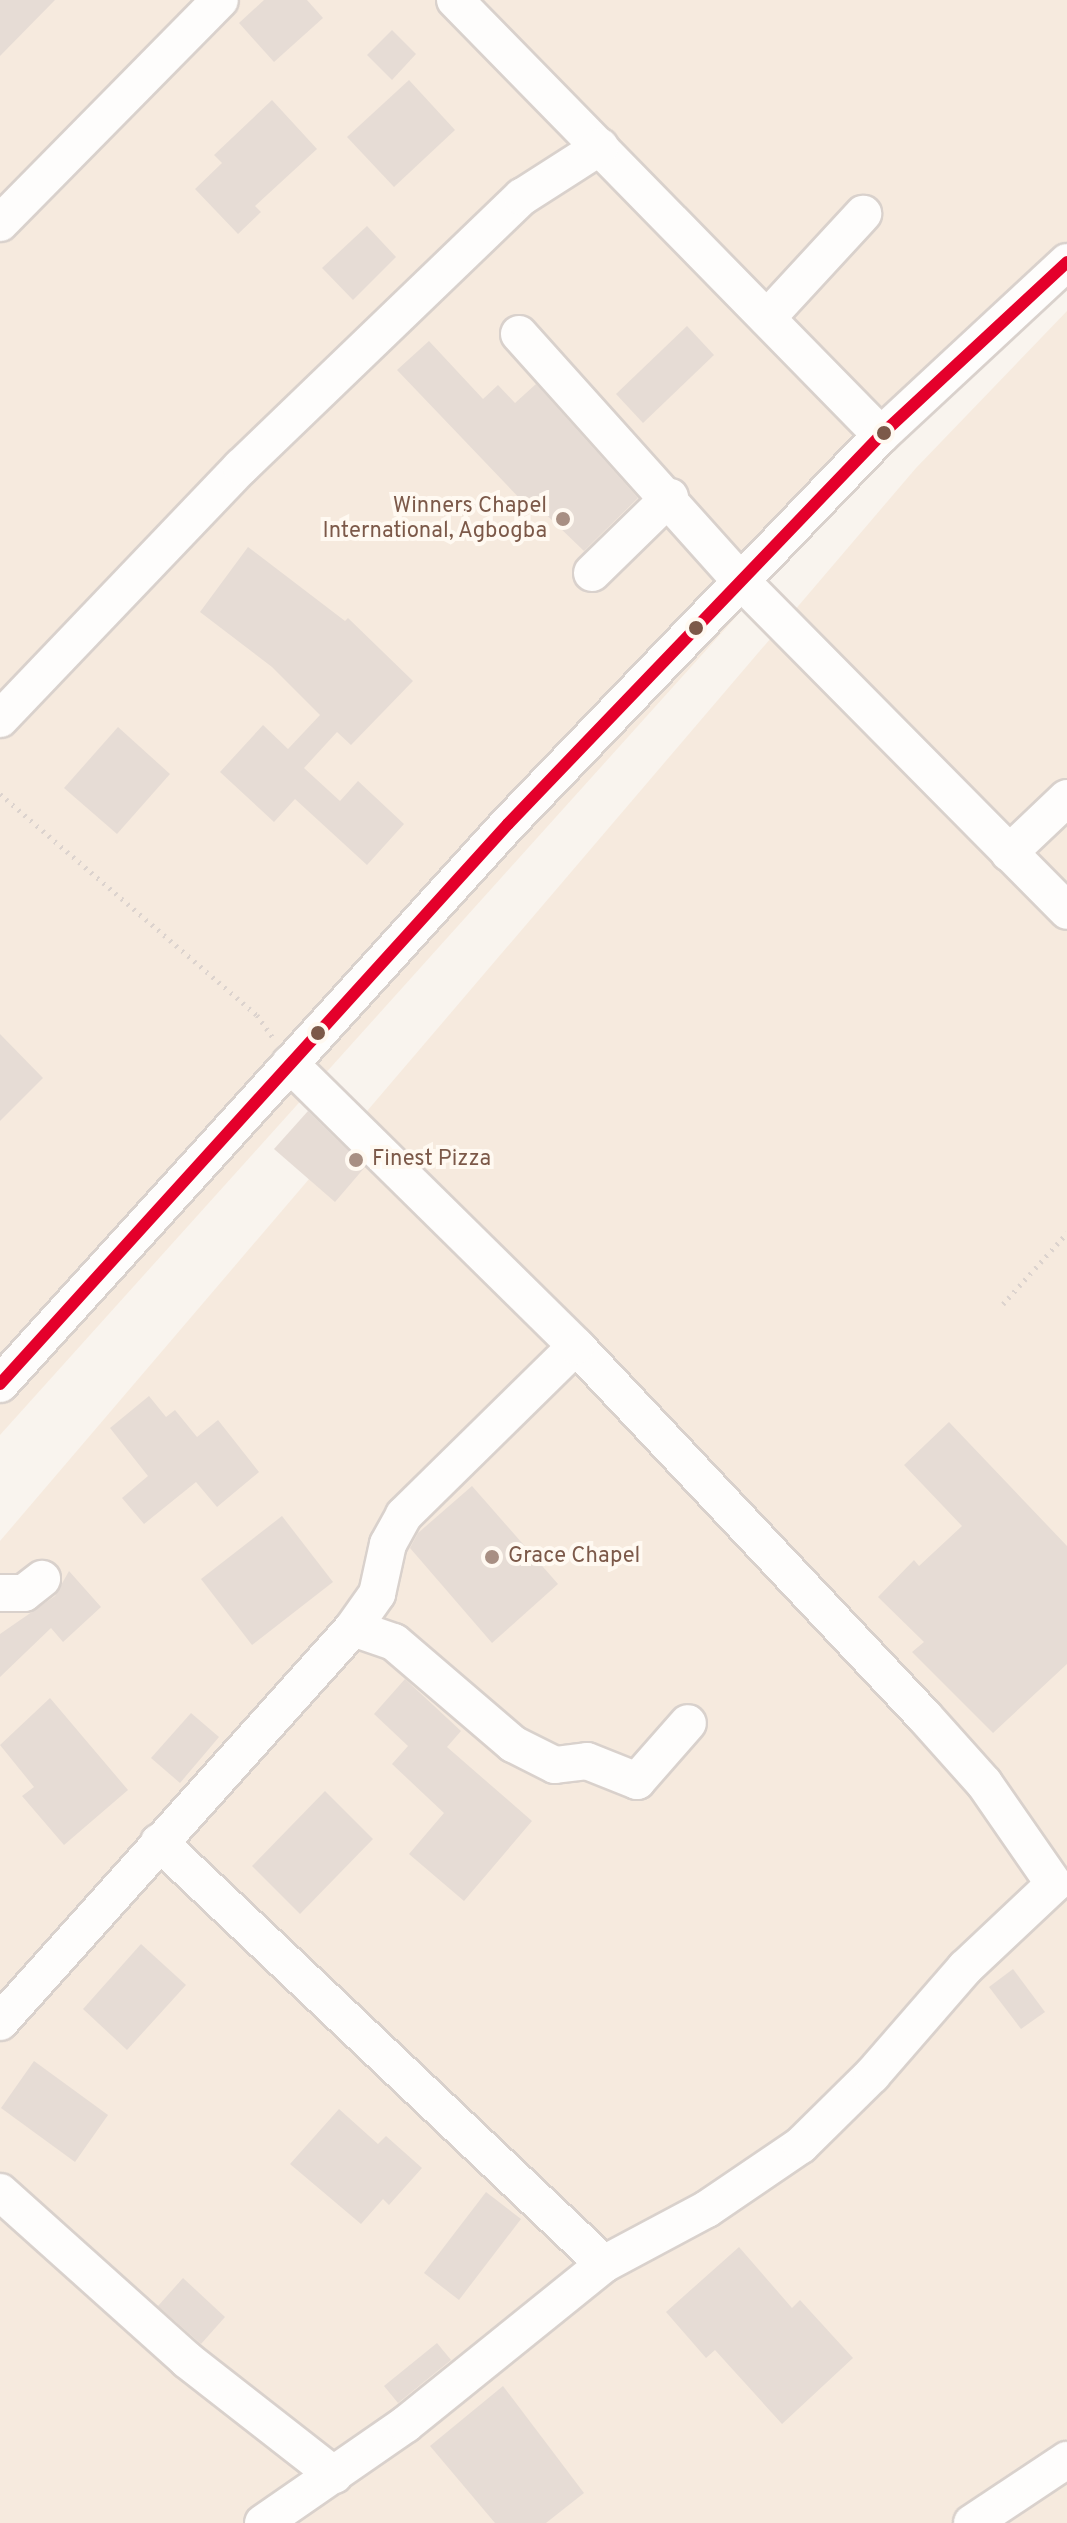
<!DOCTYPE html>
<html>
<head>
<meta charset="utf-8">
<style>
  body { margin:0 }
  #map { position:relative; width:1067px; height:2523px; overflow:hidden; background:#f9f4ee; font-family:Overpass,sans-serif }
  div>[style] { position:absolute }
  .residential>* { inset:0; background:#f6eade }
  .building>* { inset:0; background:#e6dcd5 }
  .path>* { height:5px; margin-top:-2.5px; transform-origin:0; background:repeating-linear-gradient(90deg,#dcd3ce 0 2px,transparent 0 8px) }
  .roads { filter:drop-shadow(2px 0 #d9d1cc) drop-shadow(-2px 0 #d9d1cc) drop-shadow(0 2px #d9d1cc) drop-shadow(0 -2px #d9d1cc) }
  .minor>* { height:36px; margin:-18px; padding:0 18px; transform-origin:18px; border-radius:18px; background:#fefdfc }
  .bus-1>* { height:12px; margin:-6px; padding:0 6px; transform-origin:6px; border-radius:6px; background:#e4002b }
  .dots>* { width:22px; height:22px; translate:-50% -50%; box-sizing:border-box; border:4px solid #fff9f1; border-radius:50% }
  span { translate:-50% -50%; white-space:nowrap; text-align:center; line-height:1.15; -webkit-text-stroke:8px #fff9f1; paint-order:stroke }
  .poi-label { font-size:22px; color:#7c5949 }
  .right { translate:-100% -50%; text-align:right }
  .left { translate:0 -50%; text-align:left }
</style>
</head>
<body>
<div id="map">
  <div class="residential">
    <i style="clip-path:polygon(0 0,1067px 0,1067px 249px,0 1435px)"></i>
    <i style="clip-path:polygon(1067px 311px,1067px 2523px,0 2523px,0 1541px,916px 468px)"></i>
  </div>
  <div class="building">
    <i style="clip-path:polygon(0 0,55px 0,0 56px)"></i>
    <i style="clip-path:polygon(264px 0,307px 0,323px 18px,274px 62px,239px 23px)"></i>
    <i style="clip-path:polygon(392px 30px,416px 54px,392px 80px,367px 55px)"></i>
    <i style="clip-path:polygon(409px 80px,455px 130px,394px 187px,347px 137px)"></i>
    <i style="clip-path:polygon(272px 100px,317px 149px,255px 206px,261px 212px,238px 234px,195px 189px,222px 163px,214px 155px)"></i>
    <i style="clip-path:polygon(367px 226px,396px 257px,353px 300px,322px 268px)"></i>
    <i style="clip-path:polygon(687px 326px,714px 355px,643px 423px,616px 394px)"></i>
    <i style="clip-path:polygon(429px 341px,483px 399px,498px 385px,515px 403px,536px 384px,638px 498px,584px 551px,530px 499px,525px 504px,397px 370px)"></i>
    <i style="clip-path:polygon(248px 547px,345px 621px,348px 618px,413px 681px,351px 745px,337px 732px,304px 768px,340px 801px,358px 781px,404px 824px,367px 865px,295px 799px,274px 822px,220px 772px,263px 725px,288px 749px,320px 715px,272px 667px,200px 612px)"></i>
    <i style="clip-path:polygon(118px 727px,170px 774px,117px 834px,64px 788px)"></i>
    <i style="clip-path:polygon(0 1034px,43px 1078px,0 1121px)"></i>
    <i style="clip-path:polygon(308px 1111px,365px 1167px,335px 1202px,274px 1149px)"></i>
    <i style="clip-path:polygon(149px 1396px,166px 1417px,175px 1410px,197px 1437px,218px 1420px,259px 1472px,217px 1507px,196px 1482px,144px 1524px,122px 1498px,148px 1476px,110px 1428px)"></i>
    <i style="clip-path:polygon(949px 1422px,1067px 1546px,1067px 1664px,993px 1733px,912px 1652px,924px 1642px,878px 1597px,914px 1560px,919px 1566px,962px 1526px,904px 1465px)"></i>
    <i style="clip-path:polygon(472px 1486px,558px 1584px,492px 1643px,410px 1548px,418px 1533px)"></i>
    <i style="clip-path:polygon(282px 1516px,333px 1582px,252px 1645px,201px 1579px)"></i>
    <i style="clip-path:polygon(69px 1571px,101px 1607px,63px 1642px,51px 1628px,0 1677px,0 1634px,55px 1596px)"></i>
    <i style="clip-path:polygon(405px 1679px,461px 1731px,447px 1747px,532px 1821px,464px 1901px,409px 1854px,444px 1813px,392px 1764px,408px 1746px,374px 1714px)"></i>
    <i style="clip-path:polygon(50px 1698px,128px 1790px,64px 1845px,22px 1796px,34px 1787px,0 1745px)"></i>
    <i style="clip-path:polygon(191px 1713px,219px 1737px,180px 1783px,151px 1758px)"></i>
    <i style="clip-path:polygon(325px 1791px,373px 1839px,300px 1914px,252px 1866px)"></i>
    <i style="clip-path:polygon(141px 1944px,186px 1985px,127px 2050px,83px 2009px)"></i>
    <i style="clip-path:polygon(1013px 1969px,1045px 2012px,1021px 2029px,989px 1987px)"></i>
    <i style="clip-path:polygon(34px 2061px,108px 2115px,75px 2162px,1px 2108px)"></i>
    <i style="clip-path:polygon(339px 2109px,378px 2144px,386px 2136px,422px 2168px,389px 2205px,383px 2199px,361px 2224px,290px 2164px)"></i>
    <i style="clip-path:polygon(486px 2192px,521px 2219px,459px 2300px,424px 2273px)"></i>
    <i style="clip-path:polygon(739px 2247px,792px 2308px,800px 2300px,853px 2358px,782px 2424px,715px 2350px,706px 2358px,666px 2312px)"></i>
    <i style="clip-path:polygon(183px 2278px,225px 2317px,201px 2344px,158px 2306px)"></i>
    <i style="clip-path:polygon(437px 2343px,451px 2360px,398px 2403px,384px 2386px)"></i>
    <i style="clip-path:polygon(503px 2386px,584px 2493px,546px 2523px,495px 2523px,430px 2446px)"></i>
  </div>
  <div class="path">
    <i style="left:0;top:794px;width:339px;rotate:40.7deg"></i>
    <i style="left:257px;top:1015px;width:28px;rotate:55deg"></i>
    <i style="left:1003px;top:1304px;width:96px;rotate:-48deg"></i>
  </div>
  <div class="roads">
    <div class="minor">
      <i style="left:455px;top:0;width:609px;rotate:45.6deg"></i>
      <i style="left:0;top:223px;width:313px;rotate:-45.4deg"></i>
      <i style="left:767px;top:318px;width:142px;rotate:-47.3deg"></i>
      <i style="left:519px;top:334px;width:332px;rotate:48.1deg"></i>
      <i style="left:741px;top:581px;width:464px;rotate:45.3deg"></i>
      <i style="left:592px;top:573px;width:109px;rotate:-44.3deg"></i>
      <i style="left:0;top:719px;width:349px;rotate:-46.3deg"></i>
      <i style="left:241px;top:467px;width:390px;rotate:-43.9deg"></i>
      <i style="left:522px;top:197px;width:93px;rotate:-32.7deg"></i>
      <i style="left:1009px;top:853px;width:80px;rotate:-43.5deg"></i>
      <i style="left:0;top:1384px;width:756px;rotate:-47.79deg"></i>
      <i style="left:508px;top:824px;width:539px;rotate:-46.2deg"></i>
      <i style="left:881px;top:435px;width:254px;rotate:-42.9deg"></i>
      <i style="left:0;top:1593px;width:24px"></i>
      <i style="left:24px;top:1593px;width:23px;rotate:-38deg"></i>
      <i style="left:353px;top:1628px;width:43px;rotate:18.9deg"></i>
      <i style="left:394px;top:1642px;width:157px;rotate:40.6deg"></i>
      <i style="left:513px;top:1744px;width:47px;rotate:26.6deg"></i>
      <i style="left:555px;top:1765px;width:32px;rotate:-7deg"></i>
      <i style="left:587px;top:1761px;width:54px;rotate:21.8deg"></i>
      <i style="left:637px;top:1781px;width:77px;rotate:-48.7deg"></i>
      <i style="left:159px;top:1842px;width:613px;rotate:43.48deg"></i>
      <i style="left:0;top:2022px;width:529px;rotate:-48.14deg"></i>
      <i style="left:353px;top:1628px;width:42px;rotate:-54.8deg"></i>
      <i style="left:377px;top:1594px;width:51px;rotate:-77.6deg"></i>
      <i style="left:388px;top:1544px;width:33px;rotate:-61deg"></i>
      <i style="left:404px;top:1515px;width:241px;rotate:-44.5deg"></i>
      <i style="left:0;top:2192px;width:251px;rotate:41.9deg"></i>
      <i style="left:187px;top:2360px;width:187px;rotate:38deg"></i>
      <i style="left:263px;top:2523px;width:174px;rotate:-34.7deg"></i>
      <i style="left:406px;top:2424px;width:255px;rotate:-38.9deg"></i>
      <i style="left:604px;top:2264px;width:117px;rotate:-28.1deg"></i>
      <i style="left:707px;top:2209px;width:114px;rotate:-34.2deg"></i>
      <i style="left:801px;top:2145px;width:100px;rotate:-44.6deg"></i>
      <i style="left:872px;top:2075px;width:142px;rotate:-49deg"></i>
      <i style="left:965px;top:1968px;width:122px;rotate:-43.3deg"></i>
      <i style="left:1054px;top:1884px;width:123px;rotate:-124.7deg"></i>
      <i style="left:984px;top:1783px;width:90px;rotate:-131.8deg"></i>
      <i style="left:924px;top:1716px;width:508px;rotate:-133.24deg"></i>
      <i style="left:576px;top:1346px;width:402px;rotate:-135.4deg"></i>
      <i style="left:972px;top:2523px;width:114px;rotate:-33.6deg"></i>
    </div>
  </div>
  <div class="bus-1">
    <i style="left:0;top:1384px;width:756px;rotate:-47.79deg"></i>
    <i style="left:508px;top:824px;width:539px;rotate:-46.2deg"></i>
    <i style="left:881px;top:435px;width:254px;rotate:-42.9deg"></i>
  </div>
  <div class="dots">
    <i style="left:884px;top:433px;background:#7c5949"></i>
    <i style="left:563px;top:519px;background:#a88f83"></i>
    <i style="left:696px;top:628px;background:#7c5949"></i>
    <i style="left:318px;top:1033px;background:#7c5949"></i>
    <i style="left:356px;top:1160px;background:#a88f83"></i>
    <i style="left:492px;top:1557px;background:#a88f83"></i>
  </div>
  <div class="poi-label">
    <span class="right" style="left:547px;top:519px">Winners Chapel<br>International, Agbogba</span>
    <span class="left" style="left:372px;top:1160px">Finest Pizza</span>
    <span class="left" style="left:508px;top:1557px">Grace Chapel</span>
  </div>
</div>
</body>
</html>
